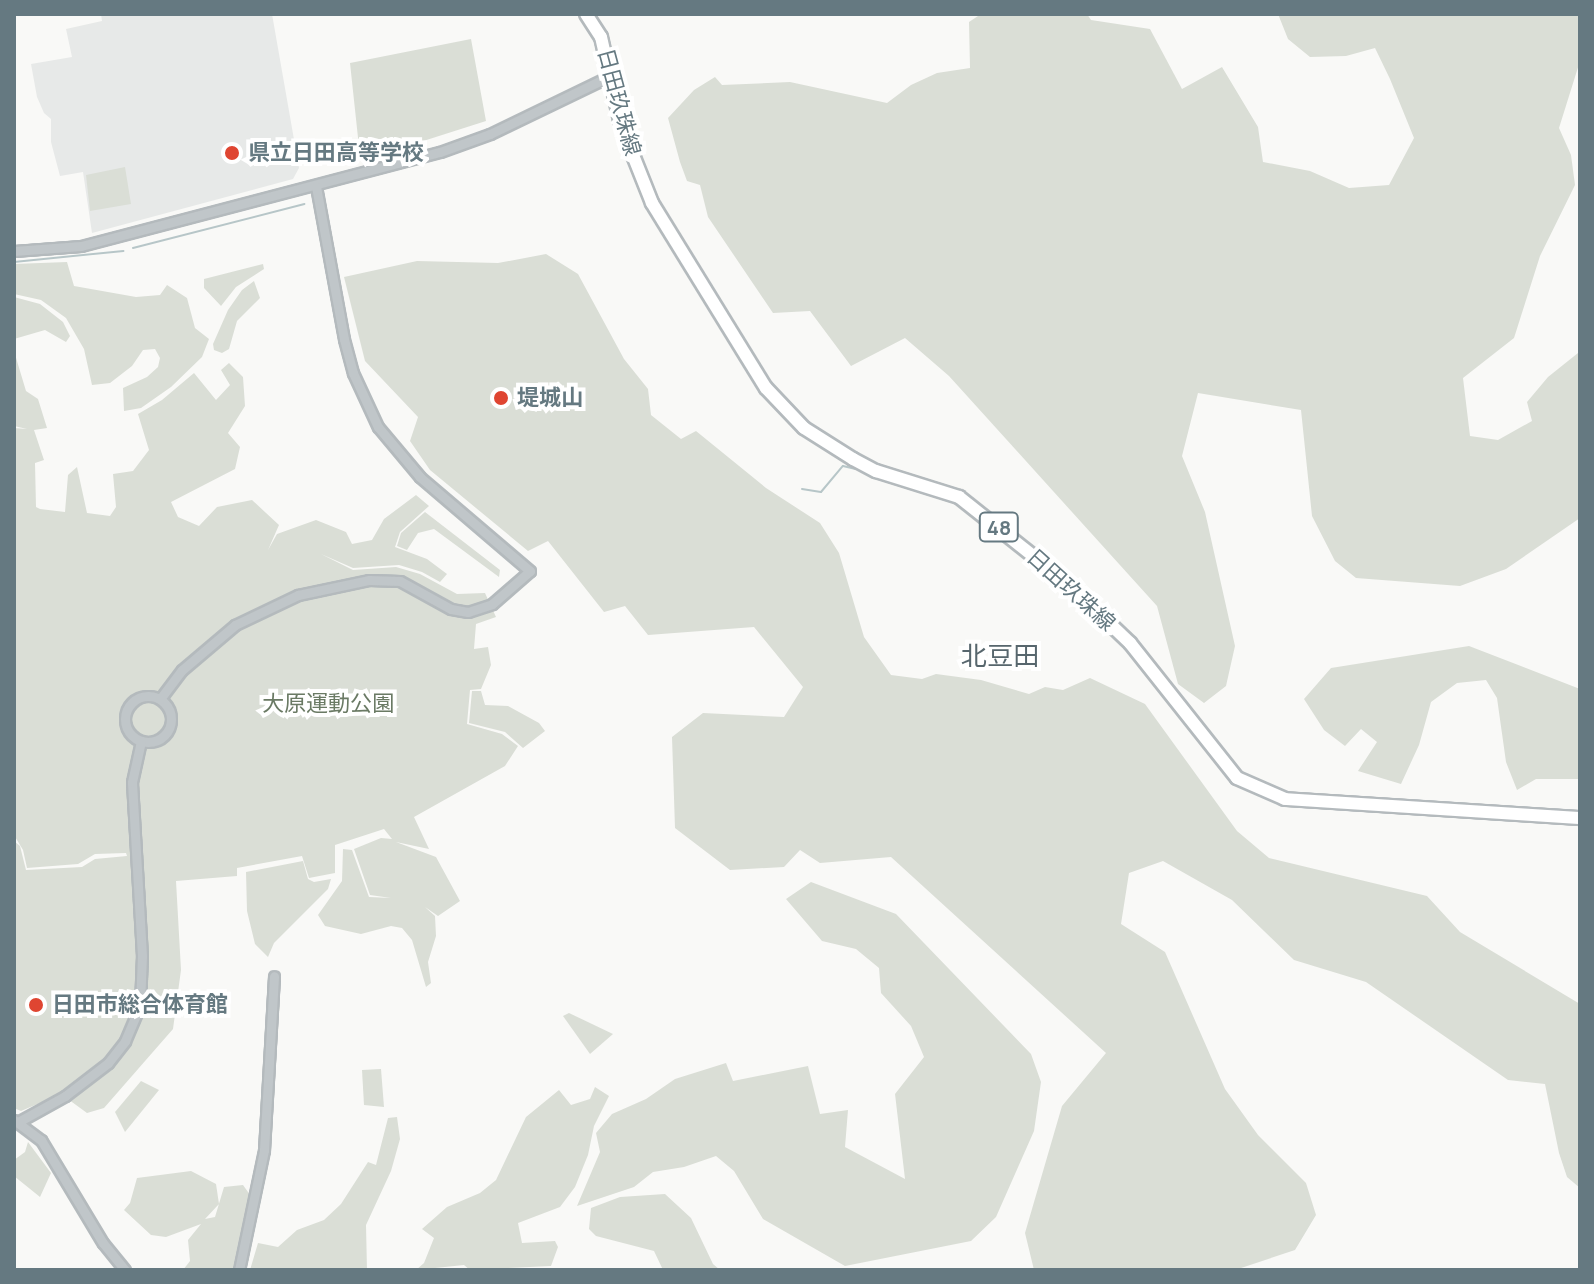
<!DOCTYPE html>
<html>
<head>
<meta charset="utf-8">
<style>
  body { margin:0 }
  #map { position:relative; width:1594px; height:1284px; overflow:hidden; background:#f9f9f7; font-family:Manrope,"Noto Sans JP",sans-serif }
  div>[style] { position:absolute }
  .built>* { inset:0; background:#e7e9e8 }
  .green>* { inset:0; background:#daded6 }
  .stream>* { height:2px; margin:-1px; padding:0 1px; transform-origin:1px; border-radius:1px; background:#b7c6c8 }
  .roads { filter:drop-shadow(2px 0 #b4babd) drop-shadow(-2px 0 #b4babd) drop-shadow(0 2px #b4babd) drop-shadow(0 -2px #b4babd) }
  .minor>* { height:9px; margin:-4.5px; padding:0 4.5px; transform-origin:4.5px; border-radius:4.5px; background:#c0c6c9 }
  .minor>.ring { margin:-4.5px; padding:0; box-sizing:content-box; background:none; border:9px solid #c0c6c9; border-radius:50% }
  .major>* { height:12px; margin:-6px; padding:0 6px; transform-origin:6px; border-radius:6px; background:#fff }
  .dots>* { width:22px; height:22px; translate:-50% -50%; box-sizing:border-box; border:4px solid #fff; border-radius:50% }
  span { translate:-50% -50%; white-space:nowrap; text-align:center; line-height:1.15; -webkit-text-stroke:8px #fff; paint-order:stroke }
  .shield-label span { padding:2px 6px; background:#fff; border:2px solid; border-radius:6px; -webkit-text-stroke-width:0 }
  .shield-label { font-size:20px; color:#657981; font-weight:700 }
  .street-label { font-size:22px; color:#657981 }
  .poi-label { font-size:22px; color:#657981; font-weight:700 }
  .left { translate:0 -50%; text-align:left }
  .park-label { font-size:22px; color:#6a7a64 }
  .quarter-label { font-size:26px; color:#57666d }
  .frame { position:absolute; inset:0; border:16px solid #657981; pointer-events:none }
</style>
</head>
<body>
<div id="map">
  <div class="built">
    <i style="clip-path:polygon(101px 14px,272px 14px,299px 168px,293px 179px,92px 233px,83px 172px,60px 176px,51px 142px,51px 119px,44px 113px,37px 97px,31px 64px,72px 57px,66px 29px,102px 21px)"></i>
  </div>
  <div class="green">
    <i style="clip-path:polygon(981px 14px,1087px 14px,1091px 20px,1150px 29px,1182px 89px,1222px 67px,1258px 127px,1263px 162px,1310px 171px,1349px 188px,1389px 185px,1414px 138px,1390px 79px,1375px 48px,1346px 56px,1310px 57px,1288px 39px,1278px 14px,1580px 14px,1580px 61px,1559px 128px,1571px 155px,1575px 185px,1540px 256px,1514px 338px,1463px 378px,1470px 436px,1498px 440px,1532px 421px,1527px 402px,1548px 377px,1578px 353px,1580px 345px,1580px 518px,1506px 569px,1460px 586px,1356px 578px,1335px 561px,1312px 516px,1301px 410px,1198px 393px,1182px 456px,1205px 512px,1235px 646px,1226px 686px,1204px 703px,1178px 684px,1157px 606px,949px 376px,905px 338px,851px 366px,810px 311px,773px 313px,708px 217px,700px 185px,687px 181px,680px 162px,668px 118px,694px 90px,715px 77px,722px 85px,790px 82px,887px 103px,911px 85px,937px 73px,970px 68px,969px 22px)"></i>
    <i style="clip-path:polygon(471px 39px,486px 121px,370px 158px,367px 146px,359px 147px,350px 63px)"></i>
    <i style="clip-path:polygon(125px 167px,131px 204px,90px 211px,86px 175px)"></i>
    <i style="clip-path:polygon(546px 254px,578px 274px,624px 359px,648px 389px,651px 415px,681px 439px,696px 431px,766px 488px,820px 523px,839px 553px,864px 637px,891px 675px,922px 679px,936px 674px,981px 680px,1029px 694px,1045px 687px,1063px 690px,1090px 678px,1145px 704px,1237px 831px,1269px 858px,1427px 896px,1460px 932px,1580px 1004px,1580px 1188px,1567px 1177px,1559px 1153px,1545px 1084px,1508px 1080px,1366px 982px,1294px 960px,1232px 900px,1163px 861px,1129px 873px,1121px 924px,1165px 952px,1225px 1089px,1258px 1135px,1306px 1183px,1316px 1215px,1295px 1250px,1235px 1270px,1034px 1270px,1025px 1233px,1062px 1106px,1106px 1053px,891px 857px,820px 863px,800px 850px,784px 867px,730px 870px,675px 828px,672px 737px,703px 713px,784px 717px,803px 687px,754px 627px,648px 635px,625px 606px,604px 612px,548px 541px,528px 551px,430px 470px,410px 441px,418px 417px,365px 361px,344px 277px,417px 261px,498px 263px)"></i>
    <i style="clip-path:polygon(67px 262px,74px 286px,136px 297px,160px 295px,167px 285px,187px 298px,195px 328px,209px 339px,202px 357px,171px 387px,141px 408px,124px 411px,123px 388px,147px 377px,158px 367px,160px 358px,155px 349px,143px 350px,132px 366px,110px 383px,92px 385px,84px 349px,66px 318px,41px 300px,14px 294px,14px 264px)"></i>
    <i style="clip-path:polygon(263px 264px,264px 269px,236px 287px,221px 306px,204px 288px,204px 279px)"></i>
    <i style="clip-path:polygon(254px 281px,260px 298px,237px 321px,229px 349px,222px 353px,214px 350px,213px 344px,228px 310px,242px 290px)"></i>
    <i style="clip-path:polygon(14px 297px,40px 304px,63px 322px,70px 336px,66px 342px,45px 330px,14px 339px)"></i>
    <i style="clip-path:polygon(14px 351px,26px 391px,38px 399px,47px 428px,34px 430px,44px 460px,35px 463px,36px 507px,40px 509px,65px 512px,68px 475px,77px 467px,87px 513px,110px 516px,116px 507px,113px 474px,133px 471px,149px 450px,138px 414px,162px 400px,194px 373px,216px 400px,230px 385px,221px 370px,229px 363px,243px 377px,245px 406px,228px 433px,240px 447px,235px 469px,171px 502px,178px 517px,199px 526px,217px 507px,252px 500px,279px 525px,268px 550px,277px 534px,316px 520px,346px 532px,352px 544px,372px 540px,384px 519px,416px 495px,429px 506px,400px 532px,395px 547px,427px 559px,447px 574px,440px 582px,422px 572px,399px 565px,353px 568px,321px 554px,353px 570px,396px 567px,420px 574px,457px 594px,485px 593px,496px 617px,476px 624px,474px 649px,488px 647px,491px 665px,481px 689px,470px 690px,467px 724px,502px 734px,518px 746px,505px 766px,414px 817px,429px 849px,396px 842px,436px 857px,460px 901px,438px 916px,425px 907px,435px 916px,436px 936px,428px 962px,431px 983px,426px 987px,412px 940px,402px 928px,391px 926px,361px 934px,325px 926px,318px 915px,342px 881px,343px 849px,352px 850px,369px 897px,391px 898px,370px 895px,354px 849px,381px 838px,392px 839px,384px 829px,335px 845px,335px 873px,309px 878px,302px 856px,237px 868px,237px 876px,176px 881px,181px 970px,173px 1029px,104px 1108px,87px 1113px,61px 1094px,21px 1111px,14px 1108px,14px 841px,20px 846px,26px 870px,82px 867px,95px 859px,127px 856px,126px 853px,95px 854px,78px 864px,27px 868px,23px 850px,14px 835px,14px 428px,27px 429px,14px 426px)"></i>
    <i style="clip-path:polygon(425px 512px,500px 570px,499px 577px,434px 529px,418px 533px,407px 550px,397px 546px,401px 533px)"></i>
    <i style="clip-path:polygon(1469px 646px,1580px 689px,1580px 779px,1536px 779px,1517px 790px,1506px 762px,1497px 698px,1486px 680px,1457px 683px,1431px 702px,1419px 745px,1401px 784px,1358px 771px,1377px 742px,1361px 729px,1345px 746px,1324px 730px,1304px 699px,1331px 668px)"></i>
    <i style="clip-path:polygon(472px 691px,481px 691px,485px 705px,508px 706px,539px 723px,545px 731px,523px 748px,505px 732px,469px 723px)"></i>
    <i style="clip-path:polygon(303px 861px,308px 879px,314px 882px,331px 879px,328px 889px,274px 943px,268px 957px,255px 944px,247px 911px,246px 872px)"></i>
    <i style="clip-path:polygon(811px 882px,896px 914px,1031px 1054px,1041px 1082px,1034px 1131px,996px 1217px,971px 1241px,845px 1266px,763px 1219px,734px 1171px,716px 1156px,684px 1167px,653px 1172px,634px 1187px,577px 1206px,600px 1152px,596px 1133px,612px 1114px,646px 1099px,675px 1079px,726px 1063px,733px 1081px,808px 1066px,820px 1114px,848px 1110px,845px 1147px,905px 1179px,895px 1094px,924px 1057px,911px 1026px,881px 993px,879px 968px,856px 949px,822px 941px,786px 899px)"></i>
    <i style="clip-path:polygon(569px 1013px,613px 1034px,590px 1054px,563px 1016px)"></i>
    <i style="clip-path:polygon(381px 1069px,384px 1107px,364px 1105px,362px 1070px)"></i>
    <i style="clip-path:polygon(141px 1081px,159px 1090px,125px 1132px,115px 1112px)"></i>
    <i style="clip-path:polygon(595px 1087px,609px 1096px,594px 1126px,588px 1155px,575px 1187px,560px 1207px,518px 1223px,522px 1243px,555px 1241px,558px 1247px,551px 1266px,470px 1270px,464px 1265px,416px 1270px,424px 1263px,434px 1238px,422px 1229px,447px 1207px,480px 1193px,496px 1180px,526px 1117px,559px 1090px,571px 1105px,590px 1099px)"></i>
    <i style="clip-path:polygon(397px 1117px,400px 1139px,391px 1171px,366px 1225px,367px 1270px,250px 1270px,258px 1243px,278px 1247px,297px 1230px,324px 1220px,341px 1204px,368px 1162px,376px 1165px,388px 1118px)"></i>
    <i style="clip-path:polygon(28px 1142px,51px 1173px,40px 1197px,14px 1176px,14px 1160px,25px 1152px)"></i>
    <i style="clip-path:polygon(191px 1171px,216px 1184px,219px 1204px,205px 1219px,215px 1217px,224px 1187px,243px 1185px,253px 1199px,237px 1270px,183px 1270px,190px 1261px,188px 1240px,201px 1224px,166px 1237px,151px 1235px,124px 1210px,130px 1203px,137px 1178px)"></i>
    <i style="clip-path:polygon(665px 1194px,691px 1218px,713px 1264px,720px 1270px,663px 1270px,654px 1251px,596px 1236px,589px 1229px,591px 1208px,620px 1197px)"></i>
  </div>
  <div class="stream">
    <i style="left:133px;top:248px;width:177px;rotate:-14.4deg"></i>
    <i style="left:14px;top:262px;width:110px;rotate:-5.8deg"></i>
    <i style="left:802px;top:489px;width:19px;rotate:9deg"></i>
    <i style="left:821px;top:492px;width:34px;rotate:-50deg"></i>
    <i style="left:843px;top:466px;width:13px;rotate:13deg"></i>
  </div>
  <div class="roads">
    <div class="minor">
      <i style="left:14px;top:251px;width:67px;rotate:-4.3deg"></i>
      <i style="left:81px;top:246px;width:371px;rotate:-14.7deg"></i>
      <i style="left:440px;top:152px;width:53px;rotate:-19.8deg"></i>
      <i style="left:490px;top:134px;width:133px;rotate:-25.8deg"></i>
      <i class="ring" style="left:125px;top:696px;width:37px;height:37px"></i>
      <i style="left:160px;top:699px;width:36px;rotate:-53deg"></i>
      <i style="left:182px;top:670px;width:70px;rotate:-40.3deg"></i>
      <i style="left:235px;top:625px;width:70px;rotate:-25.5deg"></i>
      <i style="left:298px;top:595px;width:73px;rotate:-11.9deg"></i>
      <i style="left:369px;top:580px;width:31px;rotate:2deg"></i>
      <i style="left:400px;top:581px;width:58px;rotate:28.8deg"></i>
      <i style="left:451px;top:609px;width:17px;rotate:10deg"></i>
      <i style="left:468px;top:612px;width:25px;rotate:-18deg"></i>
      <i style="left:492px;top:604px;width:50px;rotate:-41deg"></i>
      <i style="left:530px;top:571px;width:145px;rotate:-139.5deg"></i>
      <i style="left:420px;top:477px;width:65px;rotate:-130deg"></i>
      <i style="left:378px;top:427px;width:60px;rotate:-114.8deg"></i>
      <i style="left:353px;top:373px;width:35px;rotate:-105deg"></i>
      <i style="left:344px;top:339px;width:155px;rotate:-100.4deg"></i>
      <i style="left:14px;top:1120px;width:34px;rotate:37deg"></i>
      <i style="left:41px;top:1140px;width:120px;rotate:59deg"></i>
      <i style="left:103px;top:1243px;width:35px;rotate:51deg"></i>
      <i style="left:18px;top:1122px;width:54px;rotate:-29deg"></i>
      <i style="left:65px;top:1096px;width:54px;rotate:-37.5deg"></i>
      <i style="left:108px;top:1063px;width:28px;rotate:-52deg"></i>
      <i style="left:125px;top:1041px;width:39px;rotate:-67deg"></i>
      <i style="left:140px;top:1005px;width:49px;rotate:-87.7deg"></i>
      <i style="left:142px;top:956px;width:174px;rotate:-93.3deg"></i>
      <i style="left:132px;top:782px;width:42px;rotate:-77.6deg"></i>
      <i style="left:239px;top:1270px;width:123px;rotate:-78.2deg"></i>
      <i style="left:264px;top:1150px;width:174px;rotate:-86.7deg"></i>
    </div>
    <div class="major">
      <i style="left:586px;top:14px;width:27px;rotate:57deg"></i>
      <i style="left:601px;top:37px;width:90px;rotate:77.2deg"></i>
      <i style="left:621px;top:125px;width:84px;rotate:68.3deg"></i>
      <i style="left:652px;top:203px;width:217px;rotate:58.4deg"></i>
      <i style="left:766px;top:388px;width:55px;rotate:46.5deg"></i>
      <i style="left:804px;top:428px;width:58px;rotate:32.3deg"></i>
      <i style="left:853px;top:459px;width:26px;rotate:28deg"></i>
      <i style="left:876px;top:471px;width:87px;rotate:17.4deg"></i>
      <i style="left:959px;top:497px;width:138px;rotate:38.5deg"></i>
      <i style="left:1067px;top:583px;width:87px;rotate:43.6deg"></i>
      <i style="left:1130px;top:643px;width:172px;rotate:51.6deg"></i>
      <i style="left:1237px;top:778px;width:52px;rotate:23.6deg"></i>
      <i style="left:1285px;top:799px;width:296px;rotate:3.7deg"></i>
    </div>
  </div>
  <div class="dots">
    <i style="left:232px;top:153px;background:#df4531"></i>
    <i style="left:501px;top:398px;background:#df4531"></i>
    <i style="left:36px;top:1005px;background:#df4531"></i>
  </div>
  <div class="shield-label">
    <span style="left:999px;top:527px">48</span>
  </div>
  <div class="street-label">
    <span style="left:619px;top:102px;rotate:75deg">日田玖珠線</span>
    <span style="left:1071px;top:590px;rotate:42deg">日田玖珠線</span>
  </div>
  <div class="poi-label">
    <span class="left" style="left:248px;top:153px">県立日田高等学校</span>
    <span class="left" style="left:517px;top:398px">堤城山</span>
    <span class="left" style="left:52px;top:1005px">日田市総合体育館</span>
  </div>
  <div class="park-label">
    <span style="left:328px;top:704px">大原運動公園</span>
  </div>
  <div class="quarter-label">
    <span style="left:1000px;top:656px">北豆田</span>
  </div>
  <div class="frame"></div>
</div>
</body>
</html>
